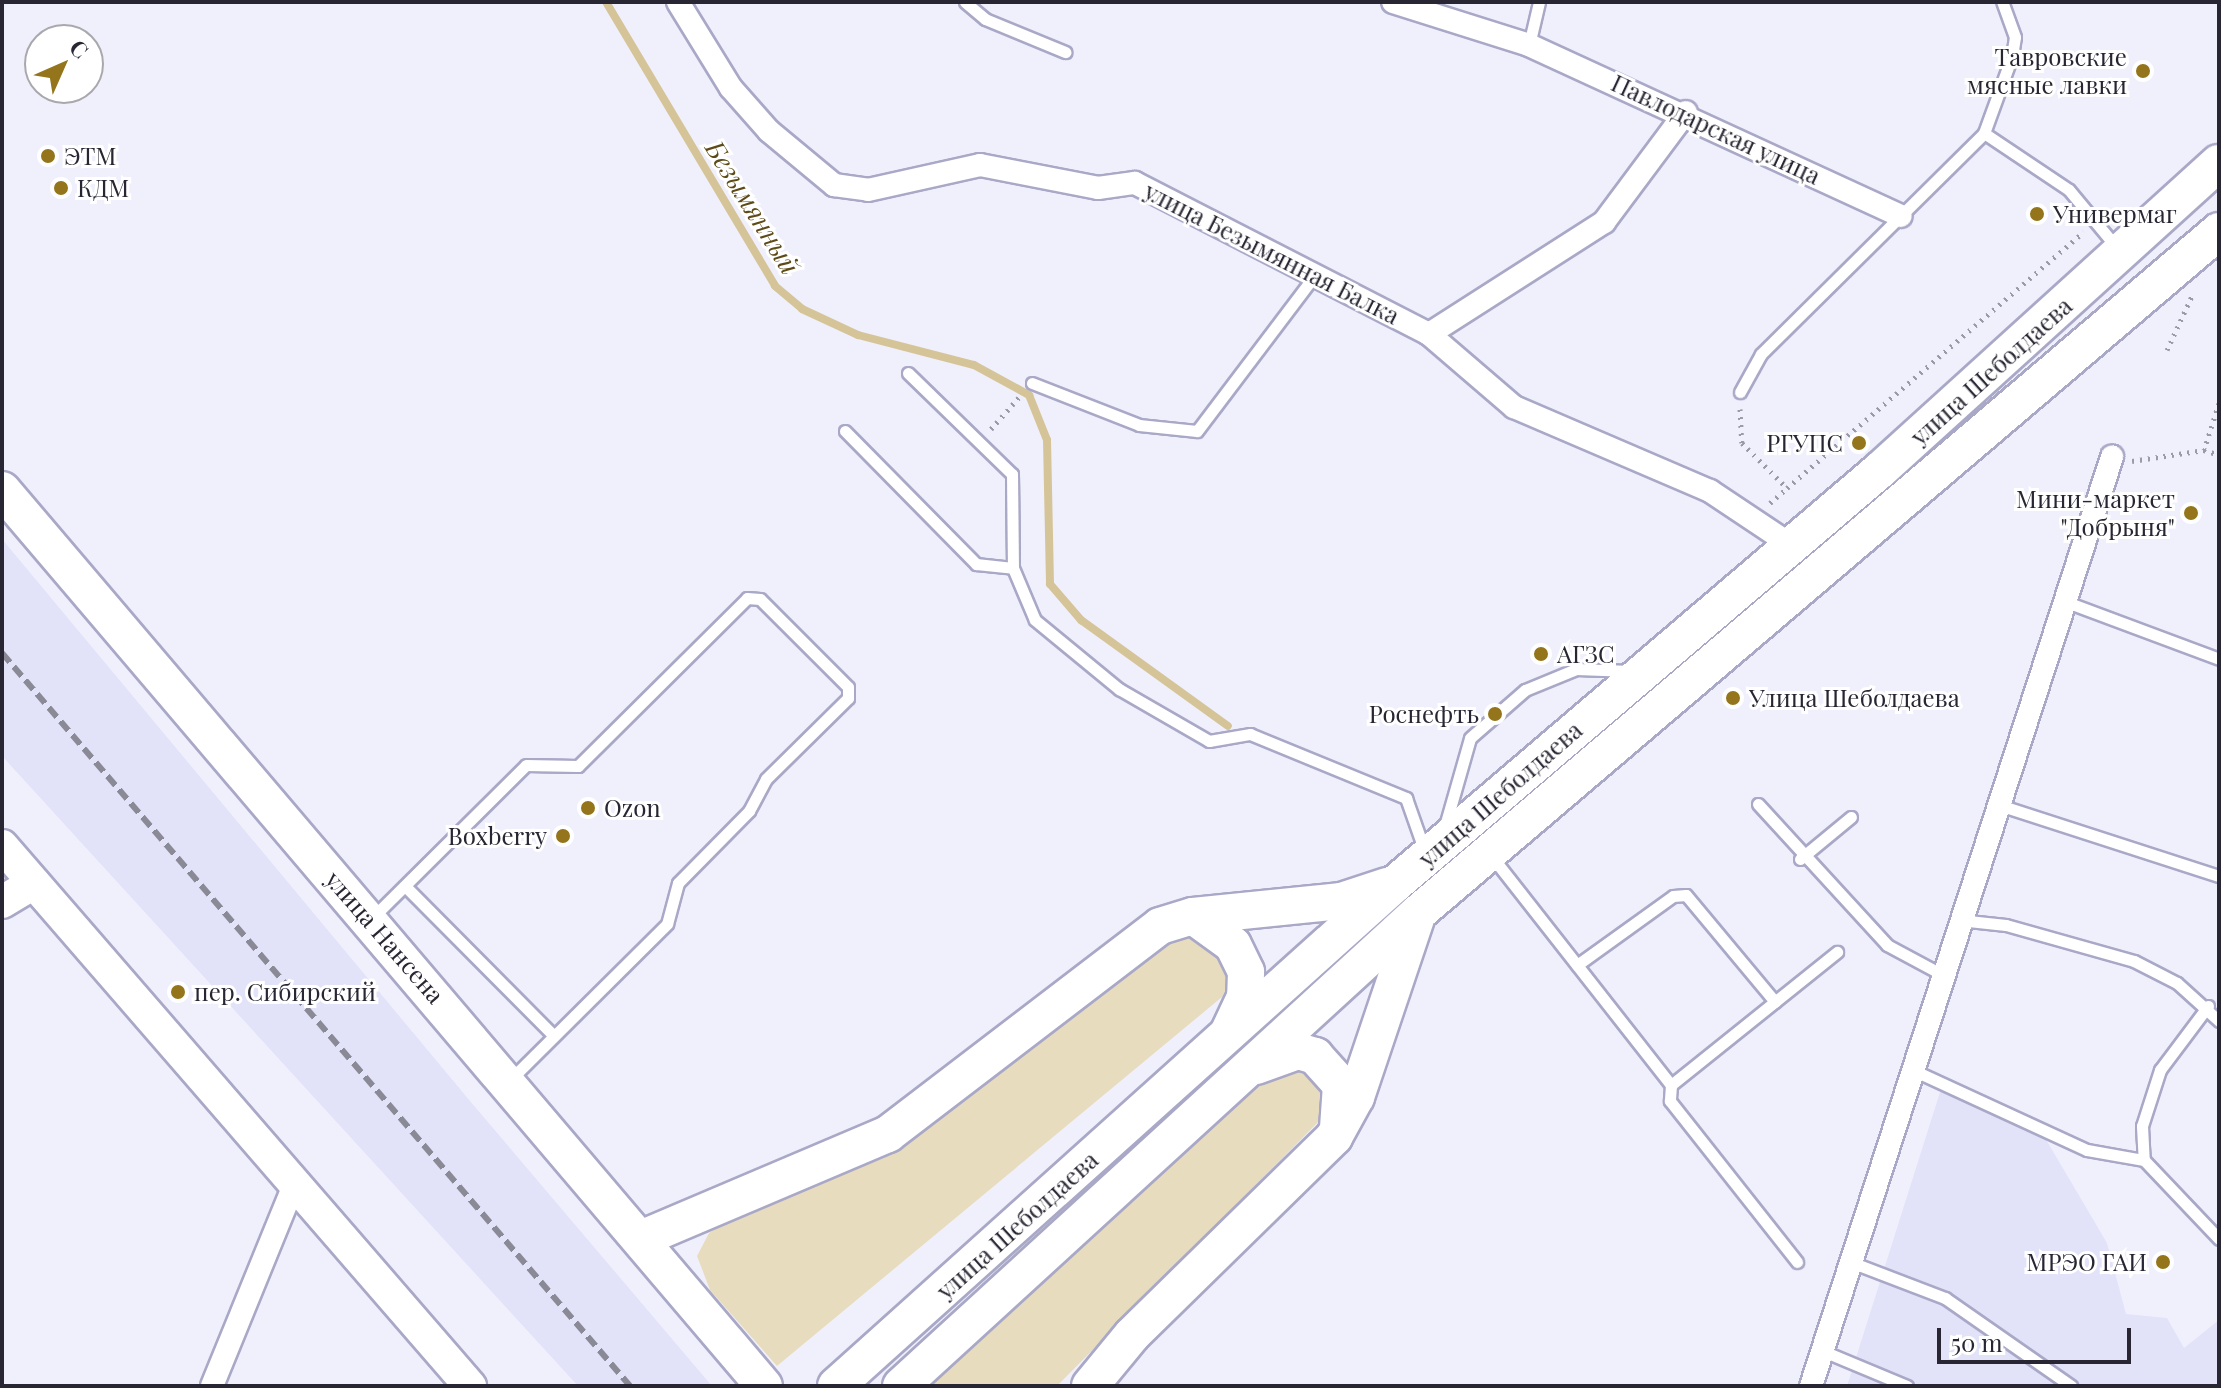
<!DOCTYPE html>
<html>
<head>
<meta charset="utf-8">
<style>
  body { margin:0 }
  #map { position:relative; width:2221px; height:1388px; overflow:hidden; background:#f0f0fd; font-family:"Playfair Display",serif }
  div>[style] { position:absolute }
  .built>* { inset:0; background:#e2e2f9 }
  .green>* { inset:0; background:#e8dcbf }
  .stream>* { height:8px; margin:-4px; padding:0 4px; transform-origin:4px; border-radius:4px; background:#d6c499 }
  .path>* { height:5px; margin-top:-2.5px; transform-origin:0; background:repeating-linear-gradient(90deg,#9b9ba7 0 2px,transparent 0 8px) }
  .roads { filter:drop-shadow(2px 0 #a9a8c7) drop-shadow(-2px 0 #a9a8c7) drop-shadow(0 2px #a9a8c7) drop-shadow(0 -2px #a9a8c7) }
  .lane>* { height:11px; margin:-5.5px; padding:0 5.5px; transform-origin:5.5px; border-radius:5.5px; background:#fff }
  .street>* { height:22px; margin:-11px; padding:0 11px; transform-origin:11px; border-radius:11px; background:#fff }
  .secondary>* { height:32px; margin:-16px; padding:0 16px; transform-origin:16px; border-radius:16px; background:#fff }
  .primary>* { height:36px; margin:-18px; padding:0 18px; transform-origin:18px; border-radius:18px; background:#fff }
  .rail>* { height:6px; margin-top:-3px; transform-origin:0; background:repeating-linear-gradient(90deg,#8a8996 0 12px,transparent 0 18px) }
  .dots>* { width:22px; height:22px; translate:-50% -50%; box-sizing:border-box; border:4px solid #fff; border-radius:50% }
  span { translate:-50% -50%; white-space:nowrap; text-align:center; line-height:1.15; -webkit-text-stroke:6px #fff; paint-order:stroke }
  .poi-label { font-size:24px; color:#272632 }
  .right { translate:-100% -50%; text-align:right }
  .left { translate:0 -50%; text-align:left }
  .street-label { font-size:24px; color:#272632 }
  .water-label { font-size:26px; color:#5d4a17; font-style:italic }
  .frame { position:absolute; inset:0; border:4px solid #272632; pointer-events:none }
  .north { position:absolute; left:24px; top:24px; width:80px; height:80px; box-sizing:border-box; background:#fff; border:2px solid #a9a8ad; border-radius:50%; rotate:45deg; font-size:22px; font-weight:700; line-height:32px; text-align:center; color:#272632 }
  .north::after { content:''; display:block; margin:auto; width:28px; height:36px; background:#94751c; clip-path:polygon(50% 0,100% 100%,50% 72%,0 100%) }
  .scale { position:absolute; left:1937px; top:1328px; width:194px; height:36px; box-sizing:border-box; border:4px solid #272632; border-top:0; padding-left:10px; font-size:24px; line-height:28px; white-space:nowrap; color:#272632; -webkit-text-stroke:6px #fff; paint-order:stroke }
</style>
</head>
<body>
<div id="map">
  <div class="built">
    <i style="clip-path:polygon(2px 539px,470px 1101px,712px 1386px,578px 1386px,2px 756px)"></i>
    <i style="clip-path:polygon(1941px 1089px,2038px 1126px,2107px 1243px,2126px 1314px,2167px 1318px,2184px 1348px,2219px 1320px,2219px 1386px,1847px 1386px)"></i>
  </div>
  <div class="green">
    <i style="clip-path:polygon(1194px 936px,1217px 949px,1230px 980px,1222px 997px,777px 1366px,710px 1290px,697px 1256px,709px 1233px,747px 1210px,884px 1158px,1163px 943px)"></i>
    <i style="clip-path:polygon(1296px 1060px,1327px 1080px,1328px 1112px,1057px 1386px,911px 1386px,1278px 1067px)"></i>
  </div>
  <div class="stream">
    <i style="left:606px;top:2px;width:330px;rotate:59.2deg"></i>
    <i style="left:775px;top:286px;width:35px;rotate:40deg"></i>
    <i style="left:802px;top:309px;width:62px;rotate:24.9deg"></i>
    <i style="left:858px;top:335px;width:120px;rotate:14.5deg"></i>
    <i style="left:974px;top:365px;width:63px;rotate:28.6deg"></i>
    <i style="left:1029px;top:395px;width:48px;rotate:68.2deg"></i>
    <i style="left:1047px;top:440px;width:144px;rotate:88.8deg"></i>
    <i style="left:1050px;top:584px;width:48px;rotate:49.3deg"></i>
    <i style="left:1081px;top:620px;width:181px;rotate:35.8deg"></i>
  </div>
  <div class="path">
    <i style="left:2167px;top:350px;width:60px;rotate:-65.2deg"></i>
    <i style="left:2219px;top:403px;width:49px;rotate:107.7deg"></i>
    <i style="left:2204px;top:450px;width:16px;rotate:18deg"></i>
    <i style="left:1740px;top:409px;width:34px;rotate:87deg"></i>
    <i style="left:1742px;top:443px;width:64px;rotate:45deg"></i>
    <i style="left:1787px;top:488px;width:392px;rotate:-40.8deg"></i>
    <i style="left:991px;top:429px;width:45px;rotate:-48.6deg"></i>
    <i style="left:2132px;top:461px;width:73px;rotate:-8.7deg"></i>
    <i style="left:1770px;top:503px;width:23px;rotate:-41deg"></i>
  </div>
  <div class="roads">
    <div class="lane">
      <i style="left:965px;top:2px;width:26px;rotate:40deg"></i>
      <i style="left:985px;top:19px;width:87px;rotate:22.4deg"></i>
      <i style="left:1529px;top:45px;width:44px;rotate:-76.9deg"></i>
      <i style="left:1984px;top:133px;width:102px;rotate:33.8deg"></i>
      <i style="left:2069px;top:190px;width:77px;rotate:50.3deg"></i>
      <i style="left:908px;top:373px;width:145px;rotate:44.2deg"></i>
      <i style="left:1012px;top:474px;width:94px;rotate:89.4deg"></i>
      <i style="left:1013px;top:568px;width:56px;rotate:67.1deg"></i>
      <i style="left:1035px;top:620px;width:109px;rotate:39.4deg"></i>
      <i style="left:1119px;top:689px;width:104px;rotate:30deg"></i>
      <i style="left:1209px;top:741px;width:42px;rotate:-9.7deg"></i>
      <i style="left:1250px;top:734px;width:169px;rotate:22.3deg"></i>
      <i style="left:1406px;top:798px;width:57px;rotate:70.6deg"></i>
      <i style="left:1032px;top:383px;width:115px;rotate:21.4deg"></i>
      <i style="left:1139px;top:425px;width:58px;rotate:5.9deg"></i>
      <i style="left:1197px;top:431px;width:196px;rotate:-52.9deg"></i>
      <i style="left:1740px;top:392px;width:43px;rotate:-61.1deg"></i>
      <i style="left:1761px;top:354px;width:314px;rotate:-44.7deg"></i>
      <i style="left:1984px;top:133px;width:82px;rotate:-70deg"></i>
      <i style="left:2012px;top:56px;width:19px;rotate:-81deg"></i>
      <i style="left:2015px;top:37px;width:37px;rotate:-110deg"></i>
      <i style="left:845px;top:431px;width:187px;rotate:45.4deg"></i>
      <i style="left:976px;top:564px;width:37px;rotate:6deg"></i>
      <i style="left:2064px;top:601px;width:165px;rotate:20.5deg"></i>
      <i style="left:1758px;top:804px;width:191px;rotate:47.5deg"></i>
      <i style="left:1887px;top:945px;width:64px;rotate:28.2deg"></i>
      <i style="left:1999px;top:805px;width:231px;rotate:17.9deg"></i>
      <i style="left:1445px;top:826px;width:91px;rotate:-74.1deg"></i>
      <i style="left:1470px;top:738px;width:73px;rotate:-41.1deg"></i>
      <i style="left:1525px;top:690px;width:55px;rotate:-22.4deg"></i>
      <i style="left:1576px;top:669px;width:55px;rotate:2.1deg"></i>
      <i style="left:1493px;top:858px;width:288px;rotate:51.9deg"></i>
      <i style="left:1671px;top:1085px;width:16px;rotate:94deg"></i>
      <i style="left:1670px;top:1101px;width:205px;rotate:51.7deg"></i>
      <i style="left:1800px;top:859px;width:66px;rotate:-39.5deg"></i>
      <i style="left:405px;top:886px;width:211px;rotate:45.2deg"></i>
      <i style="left:371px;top:919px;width:218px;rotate:-44.8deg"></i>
      <i style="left:526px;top:765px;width:52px;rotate:1.1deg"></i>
      <i style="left:578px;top:766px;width:238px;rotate:-44.8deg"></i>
      <i style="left:747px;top:598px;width:13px;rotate:4deg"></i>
      <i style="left:760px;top:599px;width:124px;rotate:45deg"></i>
      <i style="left:848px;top:687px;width:11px;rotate:90deg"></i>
      <i style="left:848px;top:698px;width:115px;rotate:135.4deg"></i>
      <i style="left:766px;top:779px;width:36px;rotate:118deg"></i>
      <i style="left:749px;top:811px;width:101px;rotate:134.6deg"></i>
      <i style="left:678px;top:883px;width:42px;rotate:105deg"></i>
      <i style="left:667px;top:924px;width:223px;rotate:135.2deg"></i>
      <i style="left:1959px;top:920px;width:47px;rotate:6.1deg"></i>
      <i style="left:2006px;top:925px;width:133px;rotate:15.7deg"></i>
      <i style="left:2134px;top:961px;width:48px;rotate:27.1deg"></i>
      <i style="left:2177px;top:983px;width:57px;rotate:42.1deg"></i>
      <i style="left:1577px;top:965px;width:118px;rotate:-35.7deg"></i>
      <i style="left:1673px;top:896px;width:13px;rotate:-4deg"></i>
      <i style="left:1686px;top:895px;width:139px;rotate:50.2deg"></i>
      <i style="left:2208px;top:1006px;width:80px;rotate:126.9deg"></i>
      <i style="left:2160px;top:1070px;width:59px;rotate:107.8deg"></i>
      <i style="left:2142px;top:1126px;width:34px;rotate:87deg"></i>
      <i style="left:2144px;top:1160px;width:109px;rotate:46.5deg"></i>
      <i style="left:1915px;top:1071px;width:189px;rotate:24.7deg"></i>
      <i style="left:2087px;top:1150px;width:58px;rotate:10deg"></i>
      <i style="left:1671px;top:1085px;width:213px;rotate:-38.7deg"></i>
      <i style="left:1851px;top:1262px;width:101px;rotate:21deg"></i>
      <i style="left:1945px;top:1298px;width:154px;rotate:34.9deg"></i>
      <i style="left:1823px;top:1351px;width:91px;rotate:22.6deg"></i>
    </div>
    <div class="street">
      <i style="left:678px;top:2px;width:101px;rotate:58.4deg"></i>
      <i style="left:731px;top:88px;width:57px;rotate:48.5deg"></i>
      <i style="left:769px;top:131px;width:85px;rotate:39.7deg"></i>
      <i style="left:834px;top:185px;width:34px;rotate:8deg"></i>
      <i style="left:868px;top:190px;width:115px;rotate:-12.6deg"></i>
      <i style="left:980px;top:165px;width:120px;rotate:11deg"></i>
      <i style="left:1098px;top:188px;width:37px;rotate:-8deg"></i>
      <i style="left:1135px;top:183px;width:331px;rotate:27.2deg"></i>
      <i style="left:1429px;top:334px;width:112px;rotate:40.7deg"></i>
      <i style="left:1514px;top:407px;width:213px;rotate:23.2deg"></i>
      <i style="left:1710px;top:491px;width:97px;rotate:33.7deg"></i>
      <i style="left:1393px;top:2px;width:143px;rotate:17.5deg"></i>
      <i style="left:1529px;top:45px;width:409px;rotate:24.7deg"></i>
      <i style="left:1429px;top:334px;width:208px;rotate:-32.6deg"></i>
      <i style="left:1604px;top:222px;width:137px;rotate:-53.3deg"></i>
      <i style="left:212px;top:1386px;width:217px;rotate:-67.8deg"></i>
      <i style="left:1811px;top:1386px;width:977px;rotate:-72.05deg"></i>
    </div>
    <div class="secondary">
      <i style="left:2px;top:846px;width:715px;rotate:49.09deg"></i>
      <i style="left:2px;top:902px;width:37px;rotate:-31deg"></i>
    </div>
    <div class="primary">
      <i style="left:2px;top:490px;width:1176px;rotate:49.62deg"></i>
      <i style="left:1193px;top:916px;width:49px;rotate:35.9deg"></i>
      <i style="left:1233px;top:945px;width:30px;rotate:64deg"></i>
      <i style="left:1246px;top:972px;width:25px;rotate:92deg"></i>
      <i style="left:1245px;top:997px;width:38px;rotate:115deg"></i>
      <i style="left:1256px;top:1066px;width:45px;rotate:-19.7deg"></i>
      <i style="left:1298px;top:1051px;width:18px;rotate:16deg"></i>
      <i style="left:1315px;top:1056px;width:39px;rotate:48deg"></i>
      <i style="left:1341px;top:1085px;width:39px;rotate:94deg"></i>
      <i style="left:643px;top:1238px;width:266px;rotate:-23deg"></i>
      <i style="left:888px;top:1134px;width:342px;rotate:-37.4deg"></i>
      <i style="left:1160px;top:926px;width:34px;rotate:-17deg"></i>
      <i style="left:1193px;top:916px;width:149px;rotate:-5.8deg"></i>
      <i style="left:1341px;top:901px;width:48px;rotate:-18.1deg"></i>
      <i style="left:836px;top:1386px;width:753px;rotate:-41.93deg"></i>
      <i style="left:1396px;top:883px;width:636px;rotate:-40.47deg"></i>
      <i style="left:1880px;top:470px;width:457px;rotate:-42.2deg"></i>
      <i style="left:901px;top:1386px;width:701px;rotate:-42.46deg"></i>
      <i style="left:1418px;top:913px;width:1052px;rotate:-40.41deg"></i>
      <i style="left:1090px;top:1386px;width:66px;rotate:-50.5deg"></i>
      <i style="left:1132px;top:1335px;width:283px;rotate:-44.4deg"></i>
      <i style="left:1334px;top:1137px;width:46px;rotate:-61.2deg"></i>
      <i style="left:1356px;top:1097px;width:188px;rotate:-71.4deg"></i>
    </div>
  </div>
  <div class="rail">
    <i style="left:2px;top:653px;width:965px;rotate:49.41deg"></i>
  </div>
  <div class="dots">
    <i style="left:2143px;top:71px;background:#94751c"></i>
    <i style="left:48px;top:156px;background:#94751c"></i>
    <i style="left:61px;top:188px;background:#94751c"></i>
    <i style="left:2037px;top:214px;background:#94751c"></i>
    <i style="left:1859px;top:443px;background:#94751c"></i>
    <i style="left:2191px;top:513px;background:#94751c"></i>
    <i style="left:1541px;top:654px;background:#94751c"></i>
    <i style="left:1733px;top:698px;background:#94751c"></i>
    <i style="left:1495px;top:714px;background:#94751c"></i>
    <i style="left:588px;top:808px;background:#94751c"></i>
    <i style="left:563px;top:836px;background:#94751c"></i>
    <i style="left:178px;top:992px;background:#94751c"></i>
    <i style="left:2163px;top:1262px;background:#94751c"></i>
  </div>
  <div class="poi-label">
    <span class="right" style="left:2127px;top:71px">Тавровские<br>мясные лавки</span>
    <span class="left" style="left:64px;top:156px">ЭТМ</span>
    <span class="left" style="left:77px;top:188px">КДМ</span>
    <span class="left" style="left:2053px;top:214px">Универмаг</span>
    <span class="right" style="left:1843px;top:443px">РГУПС</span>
    <span class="right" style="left:2175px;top:513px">Мини-маркет<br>"Добрыня"</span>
    <span class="left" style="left:1557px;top:654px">АГЗС</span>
    <span class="left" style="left:1749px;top:698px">Улица Шеболдаева</span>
    <span class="right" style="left:1479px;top:714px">Роснефть</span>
    <span class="left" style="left:604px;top:808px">Ozon</span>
    <span class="right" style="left:547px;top:836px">Boxberry</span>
    <span class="left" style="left:194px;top:992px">пер. Сибирский</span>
    <span class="right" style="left:2147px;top:1262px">МРЭО ГАИ</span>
  </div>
  <div class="street-label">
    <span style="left:1716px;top:129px;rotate:25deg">Павлодарская улица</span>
    <span style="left:1272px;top:253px;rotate:27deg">улица Безымянная Балка</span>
    <span style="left:1991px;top:371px;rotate:-42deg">улица Шеболдаева</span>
    <span style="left:1500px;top:794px;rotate:-41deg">улица Шеболдаева</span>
    <span style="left:385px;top:937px;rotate:49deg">улица Нансена</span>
    <span style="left:1017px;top:1225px;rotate:-42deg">улица Шеболдаева</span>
  </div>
  <div class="water-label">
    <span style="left:753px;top:207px;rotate:58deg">Безымянный</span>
  </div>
  <div class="frame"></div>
  <div class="north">С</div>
  <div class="scale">50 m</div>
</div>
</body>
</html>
